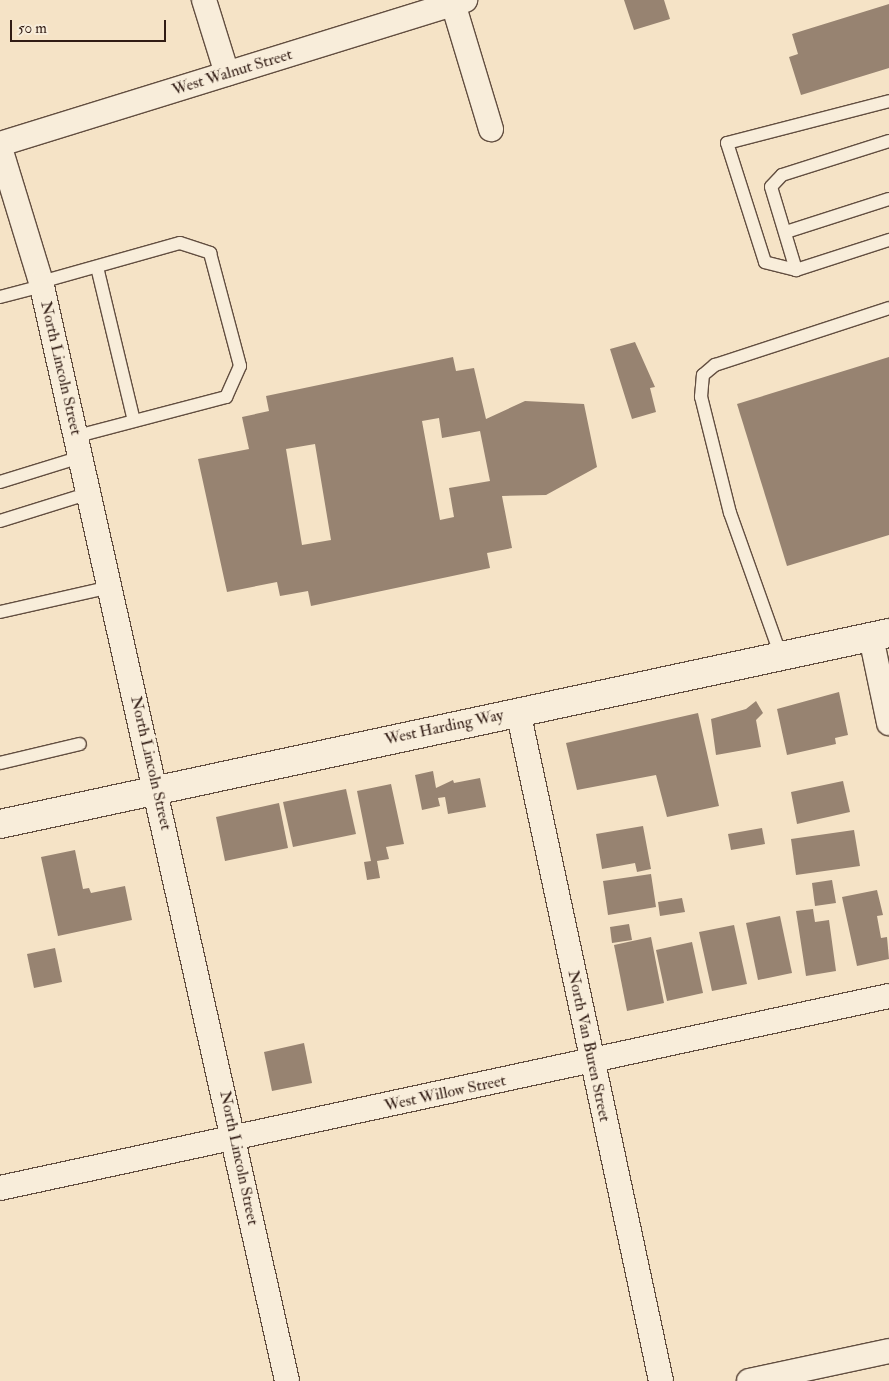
<!DOCTYPE html>
<html>
<head>
<meta charset="utf-8">
<style>
  body { margin:0 }
  #map { position:relative; width:889px; height:1381px; overflow:hidden; background:#f5e3c6; font-family:"IM FELL Double Pica",serif }
  div>[style] { position:absolute }
  .building>* { inset:0; background:#978371 }
  .roads { filter:drop-shadow(1px 0 #624e40) drop-shadow(-1px 0 #624e40) drop-shadow(0 1px #624e40) drop-shadow(0 -1px #624e40) }
  .service>* { height:12px; margin:-6px; padding:0 6px; transform-origin:6px; border-radius:6px; background:#f8edda }
  .minor>* { height:24px; margin:-12px; padding:0 12px; transform-origin:12px; border-radius:12px; background:#f8edda }
  .tertiary>* { height:28px; margin:-14px; padding:0 14px; transform-origin:14px; border-radius:14px; background:#f8edda }
  span { translate:-50% -50%; white-space:nowrap; text-align:center; line-height:1.15; -webkit-text-stroke:5px #f8edda; paint-order:stroke }
  .street-label { font-size:16px; color:#311c14 }
  .scale { position:absolute; left:10px; top:20px; width:156px; height:22px; box-sizing:border-box; border:2px solid #311c14; border-top:0; padding-left:6px; font-size:15px; line-height:18px; white-space:nowrap; color:#311c14; -webkit-text-stroke:4px #f8edda; paint-order:stroke }
</style>
</head>
<body>
<div id="map">
  <div class="building">
    <i style="clip-path:polygon(624px 0,664px 0,670px 19px,634px 30px)"></i>
    <i style="clip-path:polygon(889px 4px,889px 68px,801px 95px,789px 57px,798px 54px,792px 34px)"></i>
    <i style="clip-path:polygon(635px 342px,655px 387px,650px 388px,656px 412px,632px 419px,610px 349px)"></i>
    <i style="clip-path:polygon(evenodd,453px 357px,456px 371px,474px 368px,486px 419px,525px 401px,584px 404px,597px 467px,546px 495px,502px 496px,512px 548px,487px 553px,490px 568px,311px 606px,308px 591px,280px 596px,277px 582px,227px 592px,198px 459px,249px 449px,242px 417px,269px 411px,266px 396px,453px 357px,439px 418px,442px 438px,480px 431px,490px 481px,449px 488px,454px 517px,440px 520px,422px 421px,439px 418px,453px 357px,315px 444px,331px 540px,302px 545px,286px 449px,315px 444px)"></i>
    <i style="clip-path:polygon(889px 357px,889px 535px,787px 566px,737px 404px)"></i>
    <i style="clip-path:polygon(839px 692px,848px 735px,835px 738px,836px 744px,787px 755px,777px 709px)"></i>
    <i style="clip-path:polygon(756px 701px,763px 713px,756px 720px,761px 747px,716px 755px,711px 719px,746px 709px)"></i>
    <i style="clip-path:polygon(698px 713px,719px 806px,667px 817px,656px 775px,577px 790px,566px 743px)"></i>
    <i style="clip-path:polygon(433px 771px,436px 788px,453px 780px,454px 783px,480px 778px,486px 807px,448px 814px,445px 797px,438px 798px,440px 806px,422px 810px,415px 775px)"></i>
    <i style="clip-path:polygon(843px 781px,850px 812px,797px 824px,791px 792px)"></i>
    <i style="clip-path:polygon(391px 784px,404px 844px,386px 847px,389px 859px,377px 861px,380px 878px,367px 880px,364px 862px,371px 861px,357px 791px)"></i>
    <i style="clip-path:polygon(346px 789px,356px 834px,293px 847px,283px 802px)"></i>
    <i style="clip-path:polygon(279px 803px,288px 848px,225px 861px,216px 817px)"></i>
    <i style="clip-path:polygon(643px 826px,651px 869px,637px 872px,635px 863px,602px 869px,596px 834px)"></i>
    <i style="clip-path:polygon(762px 828px,765px 844px,731px 850px,728px 834px)"></i>
    <i style="clip-path:polygon(854px 830px,860px 866px,796px 875px,791px 839px)"></i>
    <i style="clip-path:polygon(75px 850px,83px 889px,89px 888px,91px 893px,125px 886px,132px 920px,58px 936px,41px 857px)"></i>
    <i style="clip-path:polygon(651px 874px,656px 907px,608px 915px,603px 881px)"></i>
    <i style="clip-path:polygon(832px 880px,836px 903px,815px 906px,812px 883px)"></i>
    <i style="clip-path:polygon(877px 890px,883px 915px,877px 916px,881px 938px,887px 937px,889px 959px,857px 966px,842px 897px)"></i>
    <i style="clip-path:polygon(682px 898px,685px 912px,660px 916px,658px 902px)"></i>
    <i style="clip-path:polygon(813px 909px,815px 922px,829px 920px,836px 971px,806px 976px,796px 911px)"></i>
    <i style="clip-path:polygon(780px 916px,792px 973px,758px 980px,746px 923px)"></i>
    <i style="clip-path:polygon(629px 924px,632px 940px,612px 943px,610px 927px)"></i>
    <i style="clip-path:polygon(734px 925px,747px 984px,712px 991px,699px 932px)"></i>
    <i style="clip-path:polygon(651px 937px,664px 1003px,627px 1011px,614px 945px)"></i>
    <i style="clip-path:polygon(692px 942px,703px 993px,667px 1001px,656px 950px)"></i>
    <i style="clip-path:polygon(55px 948px,62px 982px,34px 988px,27px 954px)"></i>
    <i style="clip-path:polygon(304px 1043px,312px 1083px,272px 1091px,264px 1052px)"></i>
  </div>
  <div class="roads">
    <div class="service">
      <i style="left:889px;top:141px;width:112px;rotate:162.4deg"></i>
      <i style="left:782px;top:175px;width:16px;rotate:133deg"></i>
      <i style="left:771px;top:187px;width:87px;rotate:73.2deg"></i>
      <i style="left:796px;top:270px;width:98px;rotate:-17.9deg"></i>
      <i style="left:786px;top:232px;width:108px;rotate:-17.8deg"></i>
      <i style="left:97px;top:267px;width:158px;rotate:76.5deg"></i>
      <i style="left:796px;top:270px;width:32px;rotate:-166deg"></i>
      <i style="left:765px;top:262px;width:125px;rotate:-107.7deg"></i>
      <i style="left:727px;top:143px;width:167px;rotate:-14.5deg"></i>
      <i style="left:41px;top:282px;width:144px;rotate:-15.7deg"></i>
      <i style="left:180px;top:243px;width:32px;rotate:18deg"></i>
      <i style="left:210px;top:253px;width:117px;rotate:75.1deg"></i>
      <i style="left:240px;top:366px;width:34px;rotate:114deg"></i>
      <i style="left:226px;top:397px;width:154px;rotate:165.3deg"></i>
      <i style="left:0;top:297px;width:43px;rotate:-14.7deg"></i>
      <i style="left:0;top:482px;width:85px;rotate:-17.2deg"></i>
      <i style="left:0;top:521px;width:94px;rotate:-17.3deg"></i>
      <i style="left:0;top:612px;width:114px;rotate:-12.7deg"></i>
      <i style="left:781px;top:656px;width:152px;rotate:-109.6deg"></i>
      <i style="left:730px;top:513px;width:120px;rotate:-104deg"></i>
      <i style="left:701px;top:397px;width:22px;rotate:-85deg"></i>
      <i style="left:703px;top:375px;width:16px;rotate:-40deg"></i>
      <i style="left:715px;top:365px;width:183px;rotate:-18.1deg"></i>
      <i style="left:0;top:763px;width:82px;rotate:-13.4deg"></i>
    </div>
    <div class="minor">
      <i style="left:204px;top:0;width:77px;rotate:72.7deg"></i>
      <i style="left:452px;top:0;width:135px;rotate:73.2deg"></i>
      <i style="left:0;top:144px;width:487px;rotate:-17.2deg"></i>
      <i style="left:0;top:148px;width:140px;rotate:73deg"></i>
      <i style="left:41px;top:282px;width:1126px;rotate:77.38deg"></i>
      <i style="left:871px;top:637px;width:88px;rotate:78.2deg"></i>
      <i style="left:518px;top:711px;width:685px;rotate:77.95deg"></i>
      <i style="left:0;top:1188px;width:909px;rotate:-12.19deg"></i>
      <i style="left:749px;top:1381px;width:143px;rotate:-12.1deg"></i>
    </div>
    <div class="tertiary">
      <i style="left:0;top:824px;width:909px;rotate:-12.13deg"></i>
    </div>
  </div>
  <div class="street-label">
    <span style="left:232px;top:72px;rotate:-17deg">West Walnut Street</span>
    <span style="left:61px;top:368px;rotate:77deg">North Lincoln Street</span>
    <span style="left:444px;top:727px;rotate:-12deg">West Harding Way</span>
    <span style="left:151px;top:763px;rotate:77deg">North Lincoln Street</span>
    <span style="left:589px;top:1046px;rotate:78deg">North Van Buren Street</span>
    <span style="left:445px;top:1093px;rotate:-12deg">West Willow Street</span>
    <span style="left:239px;top:1158px;rotate:78deg">North Lincoln Street</span>
  </div>
  <div class="scale">50 m</div>
</div>
</body>
</html>
